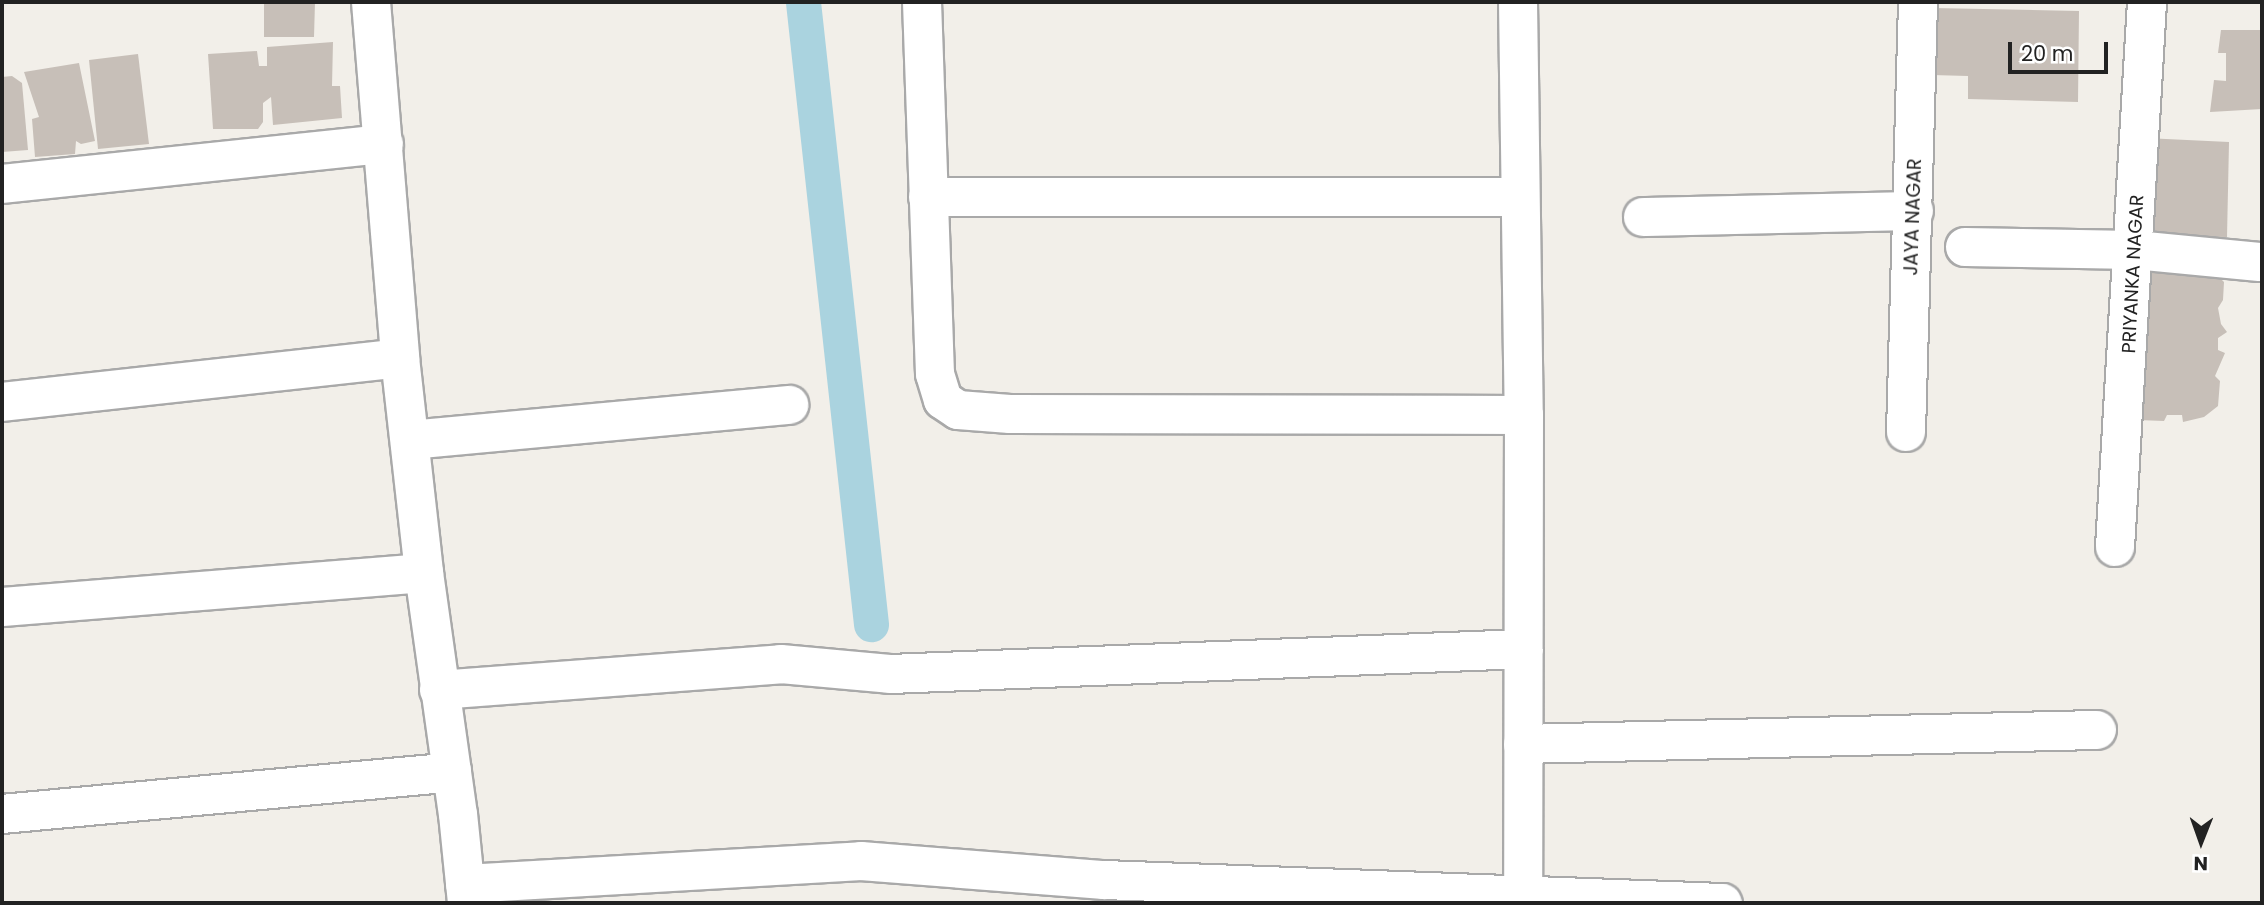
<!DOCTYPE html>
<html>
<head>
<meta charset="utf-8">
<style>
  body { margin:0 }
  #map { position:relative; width:2264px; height:905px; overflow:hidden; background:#f2efe9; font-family:Poppins,sans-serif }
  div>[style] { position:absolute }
  .canal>* { height:35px; margin:-17.5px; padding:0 17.5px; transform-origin:17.5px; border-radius:17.5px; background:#aad3df }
  .building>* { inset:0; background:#c7bfb8 }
  .roads { filter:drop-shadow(2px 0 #a9a9a9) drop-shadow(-2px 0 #a9a9a9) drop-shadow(0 2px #a9a9a9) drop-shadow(0 -2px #a9a9a9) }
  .minor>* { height:38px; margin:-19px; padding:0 19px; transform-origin:19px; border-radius:19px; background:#fff }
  span { translate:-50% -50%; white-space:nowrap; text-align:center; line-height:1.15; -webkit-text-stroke:5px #fff; paint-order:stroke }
  .street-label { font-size:19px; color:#222 }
  .frame { position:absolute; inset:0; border:4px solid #222; pointer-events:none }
  .north { position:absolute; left:2166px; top:807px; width:70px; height:70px; -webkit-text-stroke:5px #fff; paint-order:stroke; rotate:181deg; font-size:19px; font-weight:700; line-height:28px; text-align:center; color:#222 }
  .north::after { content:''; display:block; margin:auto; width:24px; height:32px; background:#222; clip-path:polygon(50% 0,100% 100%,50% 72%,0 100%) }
  .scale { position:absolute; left:2008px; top:42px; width:100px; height:32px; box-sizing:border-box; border:4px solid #222; border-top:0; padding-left:9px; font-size:21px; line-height:24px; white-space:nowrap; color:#222; -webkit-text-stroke:5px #fff; paint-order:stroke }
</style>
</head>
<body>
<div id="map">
  <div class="canal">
    <i style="left:803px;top:2px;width:626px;rotate:83.76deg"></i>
  </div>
  <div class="building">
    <i style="clip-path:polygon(264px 2px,315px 2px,314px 37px,264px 37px)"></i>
    <i style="clip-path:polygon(1933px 8px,2079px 11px,2078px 102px,1968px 99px,1968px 76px,1932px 75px)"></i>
    <i style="clip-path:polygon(2221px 30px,2262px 30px,2262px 109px,2210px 112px,2214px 80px,2226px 81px,2226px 53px,2218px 53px)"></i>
    <i style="clip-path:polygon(333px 42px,332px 86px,340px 86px,342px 118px,273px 125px,271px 97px,263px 103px,263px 122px,258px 129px,213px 129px,208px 54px,257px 51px,259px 66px,267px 66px,267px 47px)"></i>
    <i style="clip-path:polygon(138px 54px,149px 144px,98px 149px,89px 60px)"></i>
    <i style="clip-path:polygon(79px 63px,95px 141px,81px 144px,76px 141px,75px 154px,35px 157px,32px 119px,39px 117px,24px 72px)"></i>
    <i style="clip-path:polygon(12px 76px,22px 83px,28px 150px,2px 152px,2px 77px)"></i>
    <i style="clip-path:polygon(2145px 138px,2229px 142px,2227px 237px,2143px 236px)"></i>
    <i style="clip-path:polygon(2144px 256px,2218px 276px,2224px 282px,2223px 300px,2218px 308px,2221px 324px,2227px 332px,2218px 338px,2218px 350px,2225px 353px,2215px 376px,2220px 381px,2218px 406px,2204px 417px,2183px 422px,2182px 415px,2167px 415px,2164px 421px,2138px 420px)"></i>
  </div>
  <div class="roads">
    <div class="minor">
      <i style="left:371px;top:2px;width:357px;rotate:85.3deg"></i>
      <i style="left:400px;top:358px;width:216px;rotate:83.6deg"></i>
      <i style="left:424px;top:573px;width:243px;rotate:82deg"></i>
      <i style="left:458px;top:814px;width:89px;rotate:84.2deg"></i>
      <i style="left:922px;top:2px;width:372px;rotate:88deg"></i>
      <i style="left:935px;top:374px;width:27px;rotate:73deg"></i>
      <i style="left:943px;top:400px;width:18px;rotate:34deg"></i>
      <i style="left:958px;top:410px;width:52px;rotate:4.4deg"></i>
      <i style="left:1010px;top:414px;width:514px;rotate:0.11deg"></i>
      <i style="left:1518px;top:2px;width:413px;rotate:89.2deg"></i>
      <i style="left:1524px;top:415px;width:488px;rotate:90.1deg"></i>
      <i style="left:2px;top:184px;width:384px;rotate:-6deg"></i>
      <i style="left:928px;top:197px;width:592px"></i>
      <i style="left:1643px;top:217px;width:271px;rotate:-1.3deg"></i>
      <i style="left:1965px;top:247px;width:170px;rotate:1deg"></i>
      <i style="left:2135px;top:250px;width:125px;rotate:5.5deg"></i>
      <i style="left:2px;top:402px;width:400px;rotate:-6.3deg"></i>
      <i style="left:1906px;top:432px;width:430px;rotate:-88.4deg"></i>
      <i style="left:410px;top:440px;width:381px;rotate:-5.3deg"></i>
      <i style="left:2115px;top:547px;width:546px;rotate:-86.64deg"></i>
      <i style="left:2px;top:607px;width:423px;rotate:-4.6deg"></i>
      <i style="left:439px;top:690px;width:343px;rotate:-4.3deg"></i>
      <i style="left:781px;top:664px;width:109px;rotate:5.2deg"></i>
      <i style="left:890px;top:674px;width:634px;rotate:-2.26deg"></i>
      <i style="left:1523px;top:744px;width:574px;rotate:-1.4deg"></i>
      <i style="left:2px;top:814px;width:452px;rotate:-5.3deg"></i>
      <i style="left:465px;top:884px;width:397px;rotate:-3.3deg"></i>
      <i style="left:861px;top:861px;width:244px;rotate:4.5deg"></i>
      <i style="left:1104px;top:880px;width:619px;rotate:2.13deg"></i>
    </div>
  </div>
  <div class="street-label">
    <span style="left:1913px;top:217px;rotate:-88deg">JAYA NAGAR</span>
    <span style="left:2133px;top:274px;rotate:-87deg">PRIYANKA NAGAR</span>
  </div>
  <div class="frame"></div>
  <div class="north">N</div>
  <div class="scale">20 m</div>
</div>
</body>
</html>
